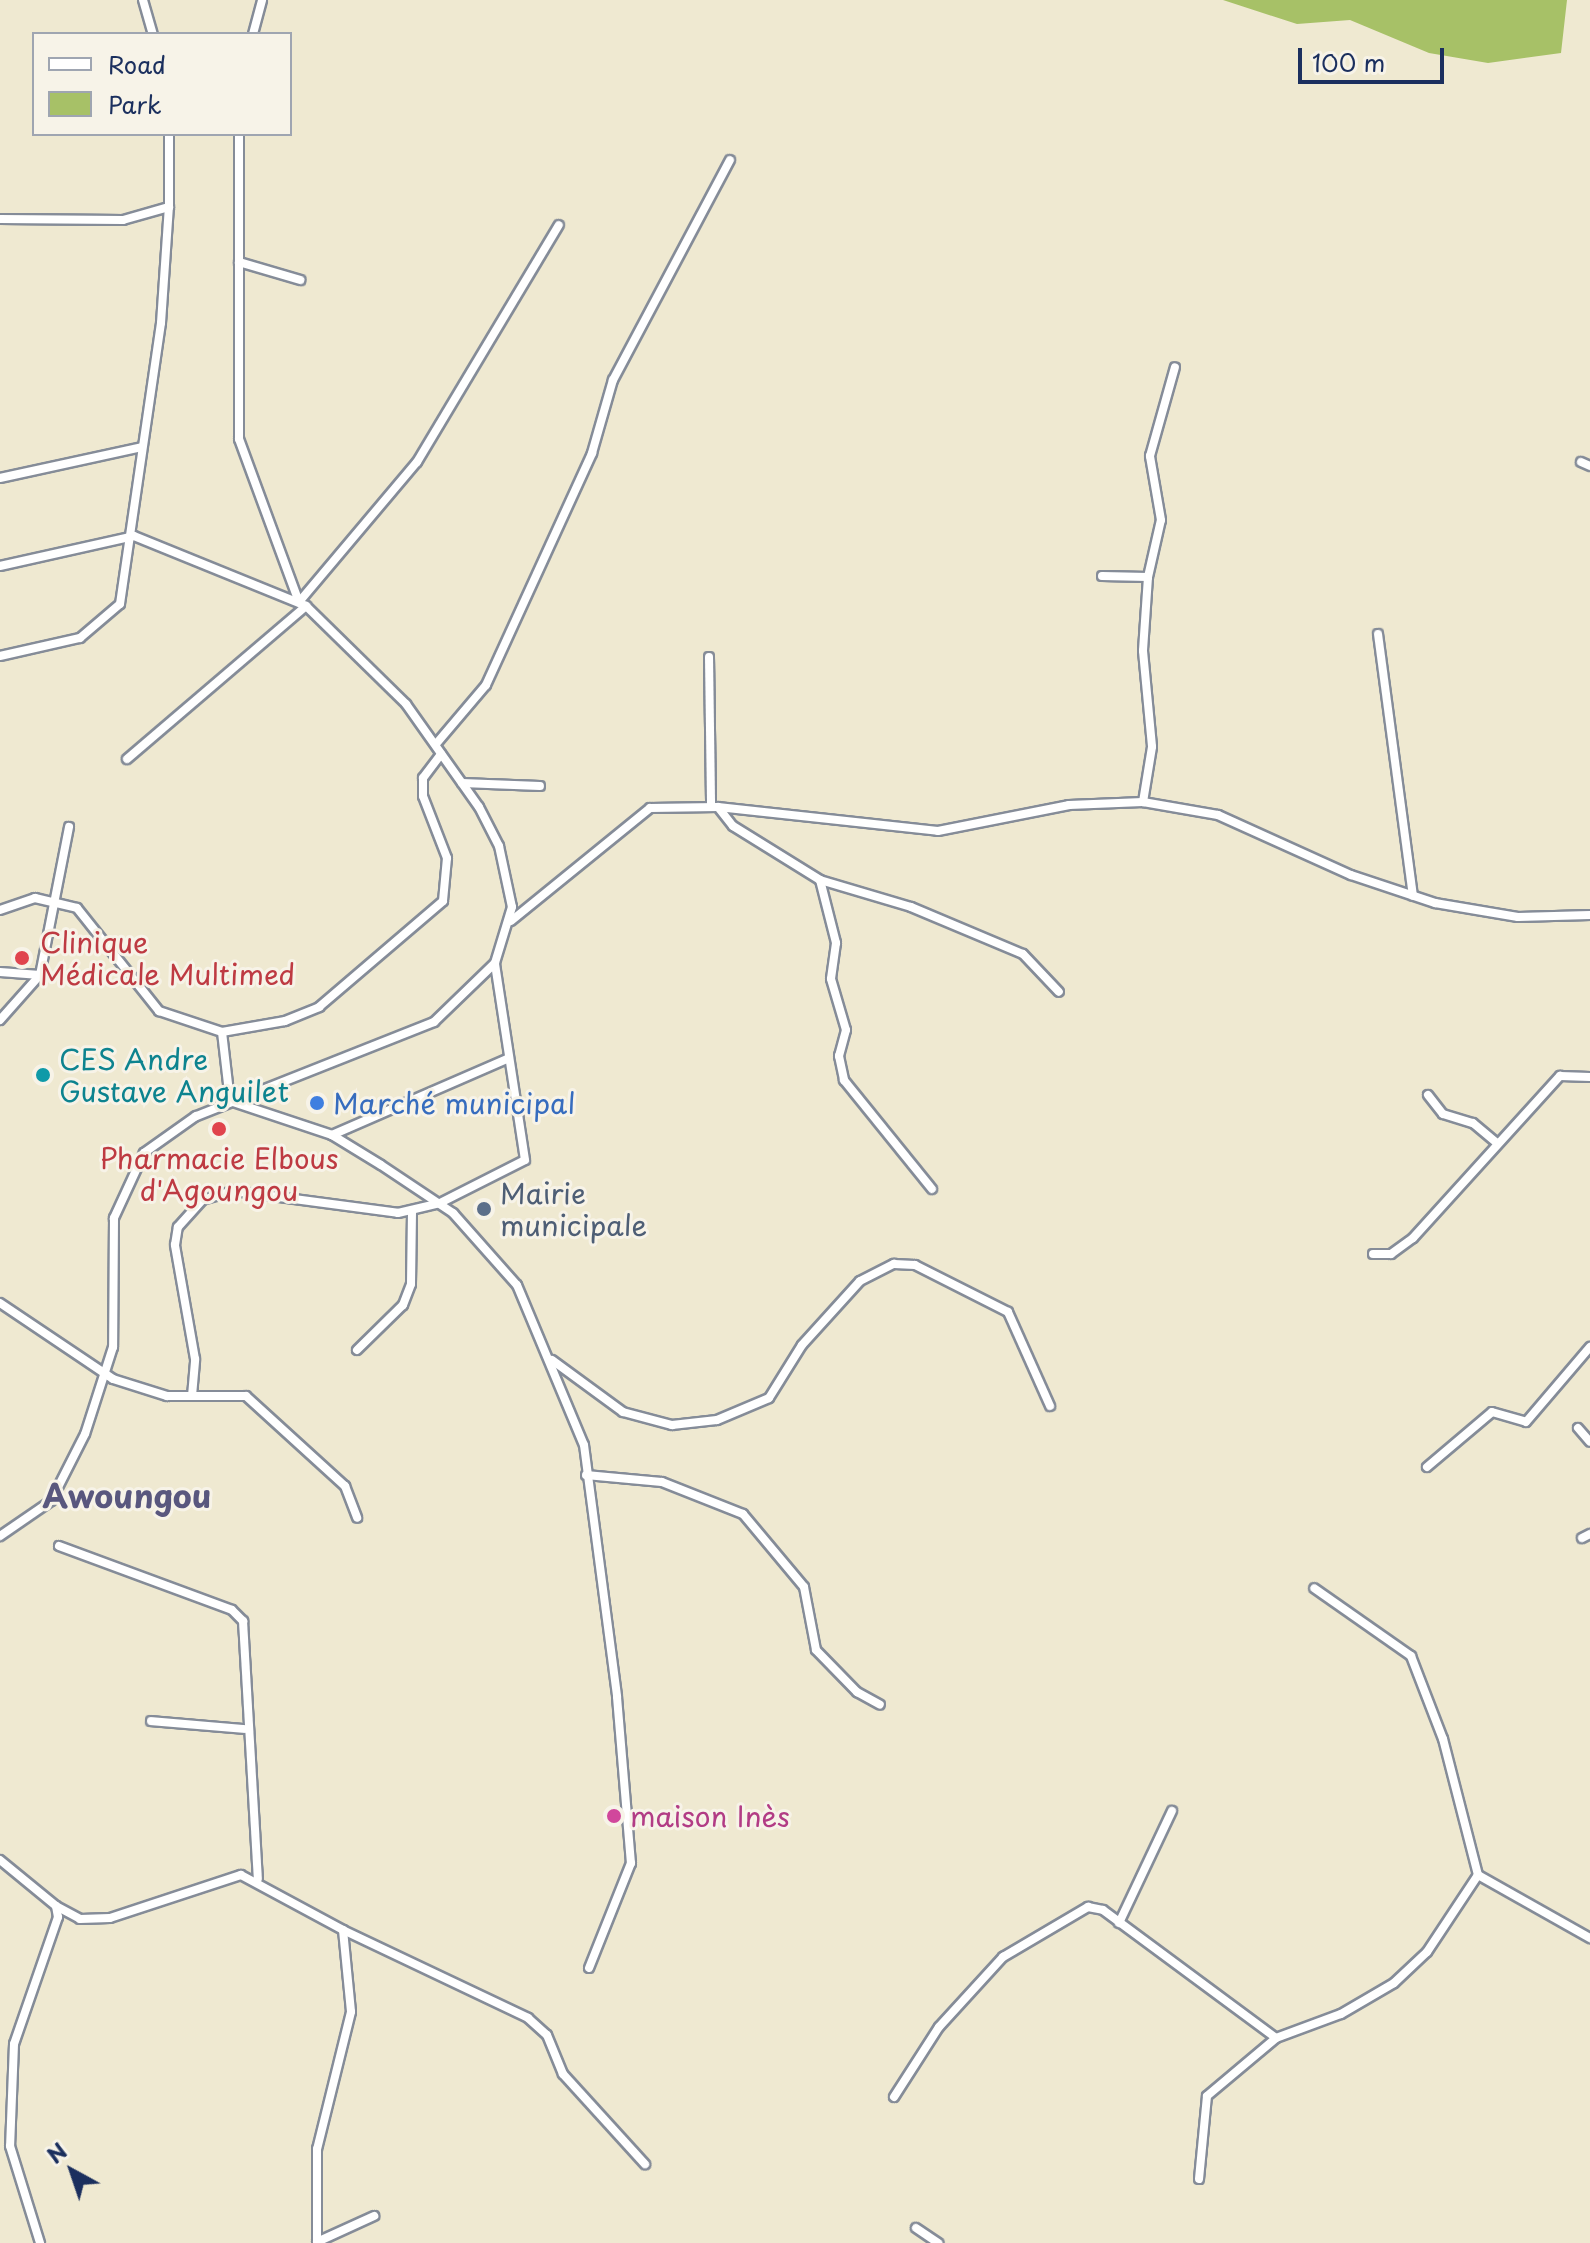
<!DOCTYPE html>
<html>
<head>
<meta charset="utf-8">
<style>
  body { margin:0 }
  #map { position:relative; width:1590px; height:2243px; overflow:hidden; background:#efe9d1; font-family:"Playpen Sans",sans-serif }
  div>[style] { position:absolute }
  .green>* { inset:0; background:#a7c167 }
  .roads { filter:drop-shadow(2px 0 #858c98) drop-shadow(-2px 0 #858c98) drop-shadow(0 2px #858c98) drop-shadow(0 -2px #858c98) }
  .minor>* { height:8px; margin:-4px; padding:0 4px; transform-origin:4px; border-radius:4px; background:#fff }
  .dots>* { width:22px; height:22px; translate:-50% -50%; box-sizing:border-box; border:4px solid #f7f3e8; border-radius:50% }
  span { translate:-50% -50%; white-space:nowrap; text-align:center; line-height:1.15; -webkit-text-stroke:6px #f7f3e8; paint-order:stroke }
  .health-label { font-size:28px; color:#be3a42 }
  .left { translate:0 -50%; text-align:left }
  .culture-label { font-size:28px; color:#0d838f }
  .shop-label { font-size:28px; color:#366cbe }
  .service-label { font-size:28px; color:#4e5e75 }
  .hotel-label { font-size:28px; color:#b23c85 }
  .quarter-label { font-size:32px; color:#59577e; font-weight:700 }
  .legend { position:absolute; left:32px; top:32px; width:260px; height:104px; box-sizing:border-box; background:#f7f3e8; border:2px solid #9fa5b1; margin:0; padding:10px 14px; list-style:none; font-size:24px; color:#1b2f5e }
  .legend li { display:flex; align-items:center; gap:16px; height:40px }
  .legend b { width:40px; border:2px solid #9fa5b1 }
  .north { position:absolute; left:32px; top:2131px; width:80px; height:80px; -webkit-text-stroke:6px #f7f3e8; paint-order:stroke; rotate:320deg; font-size:22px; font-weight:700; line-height:32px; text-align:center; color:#1b2f5e }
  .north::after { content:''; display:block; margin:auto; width:28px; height:36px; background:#1b2f5e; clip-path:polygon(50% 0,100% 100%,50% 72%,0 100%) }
  .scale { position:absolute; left:1298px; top:48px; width:146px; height:36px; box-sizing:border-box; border:4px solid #1b2f5e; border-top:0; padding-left:10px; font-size:24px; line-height:28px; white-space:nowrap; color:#1b2f5e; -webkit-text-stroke:6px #f7f3e8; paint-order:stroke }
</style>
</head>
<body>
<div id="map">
  <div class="green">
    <i style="clip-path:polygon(1223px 0,1567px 0,1561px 53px,1488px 63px,1429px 53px,1350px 20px,1297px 24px)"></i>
  </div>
  <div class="roads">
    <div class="minor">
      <i style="left:143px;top:0;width:35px;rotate:74deg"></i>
      <i style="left:253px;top:34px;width:35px;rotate:-75deg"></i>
      <i style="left:239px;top:134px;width:305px;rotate:90deg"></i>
      <i style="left:239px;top:439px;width:174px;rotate:69.8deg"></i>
      <i style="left:299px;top:602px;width:183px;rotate:-49.9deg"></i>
      <i style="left:417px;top:462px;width:276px;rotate:-59.1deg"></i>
      <i style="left:0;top:219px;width:123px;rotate:0.5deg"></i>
      <i style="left:123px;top:220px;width:48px;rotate:-15.8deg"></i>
      <i style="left:169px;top:207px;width:73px;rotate:-90deg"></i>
      <i style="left:239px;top:262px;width:64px;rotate:16.4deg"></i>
      <i style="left:1581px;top:462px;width:10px;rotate:24deg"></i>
      <i style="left:0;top:478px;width:145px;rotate:-12.3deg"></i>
      <i style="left:0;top:566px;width:137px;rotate:-12.6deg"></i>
      <i style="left:134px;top:536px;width:186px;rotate:22.1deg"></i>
      <i style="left:306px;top:606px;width:140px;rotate:44.4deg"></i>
      <i style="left:406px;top:704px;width:126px;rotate:54.7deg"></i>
      <i style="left:479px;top:807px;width:44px;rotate:62.9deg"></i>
      <i style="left:499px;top:846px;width:62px;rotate:78deg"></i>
      <i style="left:512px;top:907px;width:59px;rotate:106.9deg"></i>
      <i style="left:495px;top:963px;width:85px;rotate:136deg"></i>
      <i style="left:434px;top:1022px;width:256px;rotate:158.4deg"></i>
      <i style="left:196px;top:1116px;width:64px;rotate:144.6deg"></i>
      <i style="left:144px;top:1153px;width:72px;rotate:114.8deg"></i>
      <i style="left:114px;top:1218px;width:129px;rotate:90.4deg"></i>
      <i style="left:113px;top:1347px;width:91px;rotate:107.8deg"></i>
      <i style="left:85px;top:1434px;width:75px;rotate:116.9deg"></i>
      <i style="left:51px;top:1501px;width:62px;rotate:145.5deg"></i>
      <i style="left:1102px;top:576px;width:46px;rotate:1.2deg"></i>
      <i style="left:1148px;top:577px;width:74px;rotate:93.9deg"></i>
      <i style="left:1143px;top:651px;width:96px;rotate:84.6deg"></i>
      <i style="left:1152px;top:747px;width:56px;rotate:99.3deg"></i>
      <i style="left:1148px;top:577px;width:58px;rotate:-77.2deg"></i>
      <i style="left:1161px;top:520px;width:65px;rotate:-99.8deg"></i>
      <i style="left:1150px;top:456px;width:92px;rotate:-74.3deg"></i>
      <i style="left:1378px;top:634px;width:264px;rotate:82.4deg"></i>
      <i style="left:0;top:656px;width:82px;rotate:-12.7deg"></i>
      <i style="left:80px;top:638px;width:52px;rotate:-40.4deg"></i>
      <i style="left:120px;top:604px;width:284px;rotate:-81.7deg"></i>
      <i style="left:161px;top:323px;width:116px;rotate:-86.1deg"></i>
      <i style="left:709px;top:657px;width:149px;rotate:89.2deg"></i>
      <i style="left:436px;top:744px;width:77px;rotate:-49.7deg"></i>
      <i style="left:486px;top:685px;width:255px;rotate:-65.4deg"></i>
      <i style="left:592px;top:453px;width:76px;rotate:-74deg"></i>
      <i style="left:613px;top:380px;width:249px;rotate:-62deg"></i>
      <i style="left:127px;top:759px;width:235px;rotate:-40.5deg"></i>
      <i style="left:462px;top:783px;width:78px;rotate:2.2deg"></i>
      <i style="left:718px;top:807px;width:221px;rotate:6.2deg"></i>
      <i style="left:938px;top:831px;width:134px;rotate:-11.2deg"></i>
      <i style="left:1069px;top:805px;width:74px;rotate:-2.3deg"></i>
      <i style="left:1143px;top:802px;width:76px;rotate:9.8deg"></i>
      <i style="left:1218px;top:815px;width:146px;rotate:24.3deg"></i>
      <i style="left:1351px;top:875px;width:89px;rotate:18.4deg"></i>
      <i style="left:1435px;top:903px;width:84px;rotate:9.6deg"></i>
      <i style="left:1518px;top:917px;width:72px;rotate:-1.6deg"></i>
      <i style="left:820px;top:880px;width:65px;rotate:75.7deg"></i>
      <i style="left:836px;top:943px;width:36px;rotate:98deg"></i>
      <i style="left:831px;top:979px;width:53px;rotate:73.6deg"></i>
      <i style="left:846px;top:1030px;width:27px;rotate:105deg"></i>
      <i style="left:839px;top:1056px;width:25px;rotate:78deg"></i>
      <i style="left:844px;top:1080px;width:140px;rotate:51.1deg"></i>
      <i style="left:0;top:910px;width:37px;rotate:-19deg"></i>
      <i style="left:35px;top:898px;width:43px;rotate:13.4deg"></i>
      <i style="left:77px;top:908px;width:132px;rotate:51.5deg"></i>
      <i style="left:159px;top:1011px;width:66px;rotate:18.4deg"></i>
      <i style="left:222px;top:1032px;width:69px;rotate:83.4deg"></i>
      <i style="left:230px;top:1101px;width:108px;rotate:18.4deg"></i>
      <i style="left:332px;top:1135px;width:57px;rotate:31.5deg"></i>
      <i style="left:381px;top:1165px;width:87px;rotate:33.7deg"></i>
      <i style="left:453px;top:1213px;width:96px;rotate:48.4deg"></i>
      <i style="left:517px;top:1285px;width:173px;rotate:67.3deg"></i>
      <i style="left:584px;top:1445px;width:254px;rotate:82.5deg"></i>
      <i style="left:617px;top:1697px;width:167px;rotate:85.2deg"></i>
      <i style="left:631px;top:1863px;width:113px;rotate:111.8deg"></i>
      <i style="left:511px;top:921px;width:179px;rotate:-39.1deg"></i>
      <i style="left:650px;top:808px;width:68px;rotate:-0.8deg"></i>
      <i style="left:718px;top:807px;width:24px;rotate:52deg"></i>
      <i style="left:733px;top:826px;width:102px;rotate:31.8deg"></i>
      <i style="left:820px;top:880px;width:95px;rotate:16.5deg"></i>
      <i style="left:911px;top:907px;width:121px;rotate:22.8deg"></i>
      <i style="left:1023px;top:954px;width:52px;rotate:46.5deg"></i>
      <i style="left:0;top:972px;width:40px;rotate:4.3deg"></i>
      <i style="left:40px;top:975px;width:151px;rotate:-78.9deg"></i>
      <i style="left:0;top:1020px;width:60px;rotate:-48.4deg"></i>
      <i style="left:222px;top:1032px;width:64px;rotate:-9.9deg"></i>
      <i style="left:285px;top:1021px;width:37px;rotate:-22deg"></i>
      <i style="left:319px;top:1007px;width:163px;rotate:-40.5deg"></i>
      <i style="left:443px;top:901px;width:43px;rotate:-84.7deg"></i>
      <i style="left:447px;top:858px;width:66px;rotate:-111.2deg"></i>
      <i style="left:423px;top:796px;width:18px;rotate:-90deg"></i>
      <i style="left:423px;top:778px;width:30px;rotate:-53deg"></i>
      <i style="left:1428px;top:1095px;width:24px;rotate:52deg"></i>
      <i style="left:1443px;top:1114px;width:31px;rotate:17deg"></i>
      <i style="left:1473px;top:1123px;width:30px;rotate:40deg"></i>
      <i style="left:332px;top:1135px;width:191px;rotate:-23.5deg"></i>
      <i style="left:1373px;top:1254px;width:18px"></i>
      <i style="left:1391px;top:1254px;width:27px;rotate:-36deg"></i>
      <i style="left:1413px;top:1238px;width:219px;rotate:-47.8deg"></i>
      <i style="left:1560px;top:1076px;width:30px;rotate:2deg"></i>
      <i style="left:0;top:1303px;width:136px;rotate:33.9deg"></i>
      <i style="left:113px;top:1379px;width:57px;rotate:17.5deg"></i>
      <i style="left:167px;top:1396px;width:79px"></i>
      <i style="left:246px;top:1396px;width:134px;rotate:42.3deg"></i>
      <i style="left:345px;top:1486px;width:34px;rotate:69deg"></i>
      <i style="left:357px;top:1350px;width:64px;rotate:-44.4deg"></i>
      <i style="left:403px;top:1305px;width:22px;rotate:-69deg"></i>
      <i style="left:411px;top:1284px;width:73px;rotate:-89.2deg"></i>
      <i style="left:552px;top:1360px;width:88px;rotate:36.2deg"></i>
      <i style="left:623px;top:1412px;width:51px;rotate:14.9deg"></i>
      <i style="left:672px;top:1425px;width:45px;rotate:-6.3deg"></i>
      <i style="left:717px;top:1420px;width:56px;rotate:-22.9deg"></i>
      <i style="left:769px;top:1398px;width:62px;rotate:-58.1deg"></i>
      <i style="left:802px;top:1345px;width:86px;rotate:-47.8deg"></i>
      <i style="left:860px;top:1281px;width:38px;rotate:-27deg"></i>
      <i style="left:894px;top:1264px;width:21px;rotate:3deg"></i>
      <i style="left:915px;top:1265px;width:104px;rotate:26.8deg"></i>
      <i style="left:1008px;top:1312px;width:103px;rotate:65.9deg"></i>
      <i style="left:192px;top:1396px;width:37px;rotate:-85deg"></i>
      <i style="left:195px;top:1359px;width:116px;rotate:-100deg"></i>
      <i style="left:175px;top:1245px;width:18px;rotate:-81deg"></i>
      <i style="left:178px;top:1227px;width:36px;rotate:-48deg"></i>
      <i style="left:202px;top:1200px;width:33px;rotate:-16deg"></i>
      <i style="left:234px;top:1191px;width:165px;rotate:7.6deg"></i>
      <i style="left:398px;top:1213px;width:43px;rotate:-13.4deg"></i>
      <i style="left:440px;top:1203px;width:95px;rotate:-26.8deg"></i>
      <i style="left:525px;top:1160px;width:198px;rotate:-98.7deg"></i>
      <i style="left:1578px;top:1428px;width:18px;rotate:49deg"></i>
      <i style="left:1427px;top:1467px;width:85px;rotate:-40.2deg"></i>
      <i style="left:1492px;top:1412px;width:35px;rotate:16deg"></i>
      <i style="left:1526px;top:1422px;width:99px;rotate:-49.5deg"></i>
      <i style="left:586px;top:1475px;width:76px;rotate:5.3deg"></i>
      <i style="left:662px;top:1482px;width:87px;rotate:21.6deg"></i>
      <i style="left:743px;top:1514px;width:95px;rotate:50.1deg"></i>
      <i style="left:804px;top:1587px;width:64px;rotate:79.2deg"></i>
      <i style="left:816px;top:1650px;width:59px;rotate:45.7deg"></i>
      <i style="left:857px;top:1692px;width:26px;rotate:29deg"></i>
      <i style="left:1582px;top:1538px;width:9px;rotate:-27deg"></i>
      <i style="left:59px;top:1546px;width:184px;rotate:20.3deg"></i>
      <i style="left:232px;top:1610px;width:16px;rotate:45deg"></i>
      <i style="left:243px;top:1621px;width:258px;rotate:86.7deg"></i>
      <i style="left:151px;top:1721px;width:94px;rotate:4.9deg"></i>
      <i style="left:0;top:1860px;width:72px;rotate:39.4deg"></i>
      <i style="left:56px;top:1906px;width:11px;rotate:80deg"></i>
      <i style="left:58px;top:1917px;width:134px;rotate:109.1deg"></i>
      <i style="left:14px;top:2044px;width:102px;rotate:92.2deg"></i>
      <i style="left:10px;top:2146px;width:102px;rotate:72.8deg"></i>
      <i style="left:1478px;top:1875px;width:129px;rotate:29.4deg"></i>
      <i style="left:56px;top:1906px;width:27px;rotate:28deg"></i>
      <i style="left:80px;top:1919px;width:30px;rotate:-2deg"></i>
      <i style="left:110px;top:1918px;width:138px;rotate:-18.2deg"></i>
      <i style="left:241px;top:1875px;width:116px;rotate:28.3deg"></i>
      <i style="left:343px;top:1930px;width:82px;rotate:84.4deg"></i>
      <i style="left:351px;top:2012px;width:141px;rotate:103.9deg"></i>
      <i style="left:317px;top:2149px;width:94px;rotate:90deg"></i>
      <i style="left:1119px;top:1923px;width:124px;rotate:-64.7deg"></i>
      <i style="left:343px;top:1930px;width:205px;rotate:25.4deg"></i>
      <i style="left:528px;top:2018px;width:25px;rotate:42deg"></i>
      <i style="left:547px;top:2035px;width:42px;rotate:67.7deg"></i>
      <i style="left:563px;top:2074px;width:122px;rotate:47.7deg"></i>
      <i style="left:894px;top:2097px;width:83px;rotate:-57.3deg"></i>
      <i style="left:939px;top:2027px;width:95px;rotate:-47.6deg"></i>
      <i style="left:1003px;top:1957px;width:99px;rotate:-30.5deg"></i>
      <i style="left:1088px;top:1907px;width:15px;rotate:11deg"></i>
      <i style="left:1103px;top:1910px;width:215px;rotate:36.5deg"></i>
      <i style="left:1276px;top:2038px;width:69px;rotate:-20.3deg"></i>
      <i style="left:1341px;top:2014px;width:61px;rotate:-30.3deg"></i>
      <i style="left:1394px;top:1983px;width:45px;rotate:-43.2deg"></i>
      <i style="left:1427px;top:1952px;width:92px;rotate:-56.5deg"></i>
      <i style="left:1478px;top:1875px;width:140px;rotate:-104.4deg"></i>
      <i style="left:1443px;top:1739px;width:89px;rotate:-111.1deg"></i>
      <i style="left:1411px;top:1656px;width:118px;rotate:-145deg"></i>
      <i style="left:1199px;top:2179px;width:83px;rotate:-84.5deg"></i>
      <i style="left:1207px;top:2096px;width:90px;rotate:-40deg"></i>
      <i style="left:916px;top:2228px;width:27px;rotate:34deg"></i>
      <i style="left:317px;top:2242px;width:63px;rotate:-24.5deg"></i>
    </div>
  </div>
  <div class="dots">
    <i style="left:22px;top:958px;background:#e0444e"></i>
    <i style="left:43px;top:1075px;background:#0f9aa8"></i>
    <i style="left:317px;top:1103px;background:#3f7fe0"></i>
    <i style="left:219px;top:1129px;background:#e0444e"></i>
    <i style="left:484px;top:1209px;background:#5c6f8a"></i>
    <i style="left:614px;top:1816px;background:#d1479c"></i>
  </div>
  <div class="health-label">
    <span class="left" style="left:40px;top:958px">Clinique<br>Médicale Multimed</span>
    <span style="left:219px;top:1174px">Pharmacie Elbous<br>d'Agoungou</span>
  </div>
  <div class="culture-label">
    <span class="left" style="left:59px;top:1075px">CES Andre<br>Gustave Anguilet</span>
  </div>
  <div class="shop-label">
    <span class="left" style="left:333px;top:1103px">Marché municipal</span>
  </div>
  <div class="service-label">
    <span class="left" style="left:500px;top:1209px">Mairie<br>municipale</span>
  </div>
  <div class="hotel-label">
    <span class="left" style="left:630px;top:1816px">maison Inès</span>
  </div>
  <div class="quarter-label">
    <span style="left:127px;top:1495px">Awoungou</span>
  </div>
  <ul class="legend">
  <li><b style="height:10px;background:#fff"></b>Road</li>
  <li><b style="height:22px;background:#a7c167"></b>Park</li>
  </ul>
  <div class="north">N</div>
  <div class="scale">100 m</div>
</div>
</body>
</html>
